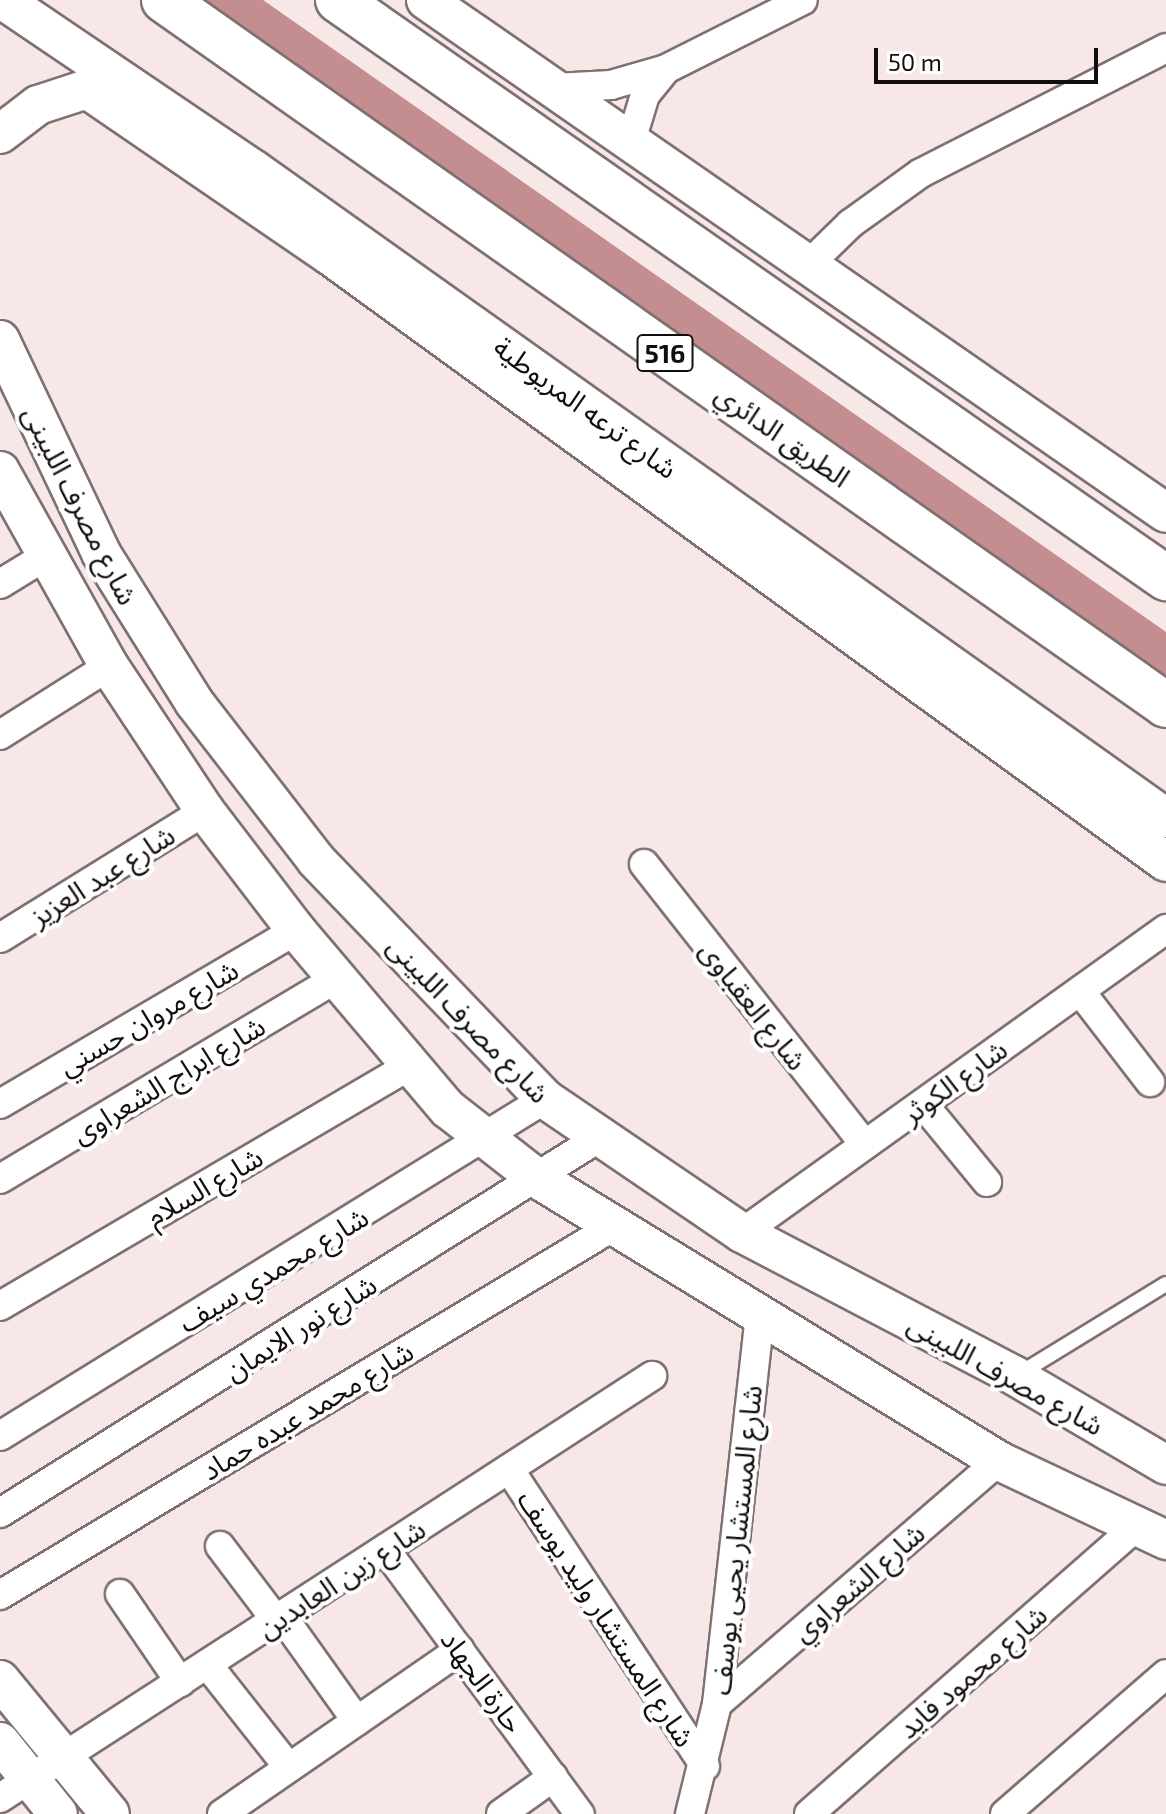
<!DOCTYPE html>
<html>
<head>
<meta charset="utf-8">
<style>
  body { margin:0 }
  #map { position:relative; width:1166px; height:1814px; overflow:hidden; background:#f8e7e7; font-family:"Exo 2","Noto Sans Arabic",sans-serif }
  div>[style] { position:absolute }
  .water>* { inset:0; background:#c48d8f }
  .roads { filter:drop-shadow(2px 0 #7f7071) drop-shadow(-2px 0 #7f7071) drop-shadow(0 2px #7f7071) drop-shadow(0 -2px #7f7071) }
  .lane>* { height:14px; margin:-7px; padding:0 7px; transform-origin:7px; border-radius:7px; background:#fff }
  .street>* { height:28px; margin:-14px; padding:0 14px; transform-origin:14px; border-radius:14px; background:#fff }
  .secondary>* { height:38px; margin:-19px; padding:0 19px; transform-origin:19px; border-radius:19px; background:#fff }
  .highway>* { height:44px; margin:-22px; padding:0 22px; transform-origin:22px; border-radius:22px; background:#fff }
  span { translate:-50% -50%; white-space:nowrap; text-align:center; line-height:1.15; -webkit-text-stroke:8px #fff; paint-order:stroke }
  .shield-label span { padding:2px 6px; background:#fff; border:2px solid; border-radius:6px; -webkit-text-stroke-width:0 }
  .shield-label { font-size:26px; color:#130e0e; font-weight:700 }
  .street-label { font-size:28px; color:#130e0e }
  .scale { position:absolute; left:874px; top:48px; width:224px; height:36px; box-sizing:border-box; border:4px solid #130e0e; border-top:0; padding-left:10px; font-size:24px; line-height:28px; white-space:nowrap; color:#130e0e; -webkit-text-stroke:6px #fff; paint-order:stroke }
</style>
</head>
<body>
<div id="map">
  <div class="water">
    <i style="clip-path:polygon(147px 0,263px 0,1166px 632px,1166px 728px)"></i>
  </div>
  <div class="roads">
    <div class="lane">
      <i style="left:1019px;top:1374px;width:172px;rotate:-31.5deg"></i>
    </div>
    <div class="street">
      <i style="left:554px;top:88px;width:57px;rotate:-3deg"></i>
      <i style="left:611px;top:85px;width:57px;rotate:-16.2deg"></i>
      <i style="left:666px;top:69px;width:153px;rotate:-26.7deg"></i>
      <i style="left:631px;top:141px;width:48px;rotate:-73.1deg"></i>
      <i style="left:645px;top:95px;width:32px;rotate:-51deg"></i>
      <i style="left:806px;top:267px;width:62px;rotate:-44.3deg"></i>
      <i style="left:850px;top:224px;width:87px;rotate:-35.7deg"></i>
      <i style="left:921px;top:173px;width:275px;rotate:-27deg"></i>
      <i style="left:0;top:584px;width:52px;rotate:-31.5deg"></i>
      <i style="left:0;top:735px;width:129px;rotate:-32.3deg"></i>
      <i style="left:644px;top:864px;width:357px;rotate:51.8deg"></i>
      <i style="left:0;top:938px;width:241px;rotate:-31.8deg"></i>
      <i style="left:1080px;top:991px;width:115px;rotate:52.4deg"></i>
      <i style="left:0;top:1104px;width:343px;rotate:-30.4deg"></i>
      <i style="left:923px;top:1104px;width:101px;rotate:50.6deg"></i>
      <i style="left:0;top:1179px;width:391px;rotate:-30.8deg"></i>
      <i style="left:742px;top:1233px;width:522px;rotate:-35.64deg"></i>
      <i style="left:0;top:1306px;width:473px;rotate:-30.4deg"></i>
      <i style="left:0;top:1436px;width:641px;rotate:-31.73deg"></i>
      <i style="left:509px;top:1469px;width:356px;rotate:56.6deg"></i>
      <i style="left:0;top:1513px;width:704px;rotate:-32.07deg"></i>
      <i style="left:220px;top:1546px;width:93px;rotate:52.9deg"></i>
      <i style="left:385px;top:1549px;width:329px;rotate:53.7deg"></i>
      <i style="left:120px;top:1594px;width:107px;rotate:55.7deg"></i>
      <i style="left:0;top:1595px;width:716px;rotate:-31deg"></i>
      <i style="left:282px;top:1616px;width:129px;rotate:54.5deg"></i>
      <i style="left:207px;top:1664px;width:132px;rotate:51.7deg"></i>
      <i style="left:717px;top:1704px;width:372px;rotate:-40.8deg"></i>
      <i style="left:0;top:1798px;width:777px;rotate:-32.91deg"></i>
      <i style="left:222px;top:1814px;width:289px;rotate:-34.6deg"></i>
      <i style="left:501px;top:1814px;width:64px;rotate:-35.4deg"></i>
      <i style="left:690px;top:1814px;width:113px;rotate:-76.2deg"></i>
      <i style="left:717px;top:1704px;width:393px;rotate:-83.7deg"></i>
      <i style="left:809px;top:1814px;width:433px;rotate:-41.3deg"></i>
      <i style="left:1005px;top:1814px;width:213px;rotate:-41deg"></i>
    </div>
    <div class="secondary">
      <i style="left:3px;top:0;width:302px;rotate:34.1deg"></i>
      <i style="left:253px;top:169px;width:1120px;rotate:35.41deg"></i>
      <i style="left:426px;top:0;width:900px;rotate:34.73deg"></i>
      <i style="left:0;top:134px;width:48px;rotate:-37.3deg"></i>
      <i style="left:38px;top:105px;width:52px;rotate:-18.1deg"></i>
      <i style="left:87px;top:89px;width:292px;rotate:34.4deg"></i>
      <i style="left:328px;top:254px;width:1035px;rotate:35.96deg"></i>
      <i style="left:0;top:340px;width:236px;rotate:64.6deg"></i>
      <i style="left:101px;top:553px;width:176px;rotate:58deg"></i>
      <i style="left:194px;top:702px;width:200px;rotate:52.3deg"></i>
      <i style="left:316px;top:860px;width:331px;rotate:46.2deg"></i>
      <i style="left:545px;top:1099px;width:238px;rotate:34.2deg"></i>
      <i style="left:742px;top:1233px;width:308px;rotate:27.6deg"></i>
      <i style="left:1015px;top:1376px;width:175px;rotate:30.5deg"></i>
      <i style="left:0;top:471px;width:223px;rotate:60.8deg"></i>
      <i style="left:109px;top:666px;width:174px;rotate:56.5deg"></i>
      <i style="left:205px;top:811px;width:150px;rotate:52.6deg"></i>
      <i style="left:296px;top:930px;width:235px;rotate:49.7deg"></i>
      <i style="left:448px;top:1109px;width:114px;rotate:37.9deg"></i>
      <i style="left:538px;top:1179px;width:540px;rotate:31.45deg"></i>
      <i style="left:999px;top:1461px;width:185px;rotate:25.3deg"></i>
      <i style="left:0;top:1680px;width:173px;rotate:50.6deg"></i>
      <i style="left:0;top:1742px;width:92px;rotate:51.1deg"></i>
    </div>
    <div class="highway">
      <i style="left:164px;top:0;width:1225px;rotate:35.13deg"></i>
      <i style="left:338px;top:0;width:1010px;rotate:34.92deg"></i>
    </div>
  </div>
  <div class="shield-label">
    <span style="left:665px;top:353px">516</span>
  </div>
  <div class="street-label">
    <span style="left:586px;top:407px;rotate:36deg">شارع ترعه المريوطية</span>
    <span style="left:783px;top:435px;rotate:35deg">الطريق الدائري</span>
    <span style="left:81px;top:505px;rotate:63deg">شارع مصرف اللبينى</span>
    <span style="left:102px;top:875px;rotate:-32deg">شارع عبد العزيز</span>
    <span style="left:754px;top:1005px;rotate:52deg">شارع العقباوى</span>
    <span style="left:148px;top:1017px;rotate:-30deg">شارع مروان حسني</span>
    <span style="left:469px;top:1019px;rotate:46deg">شارع مصرف اللبينى</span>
    <span style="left:168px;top:1079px;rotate:-31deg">شارع ابراج الشعراوى</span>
    <span style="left:954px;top:1081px;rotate:-36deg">شارع الكوثر</span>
    <span style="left:204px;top:1186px;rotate:-30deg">شارع السلام</span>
    <span style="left:273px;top:1269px;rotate:-31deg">شارع محمدي سيف</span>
    <span style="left:300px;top:1327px;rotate:-32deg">شارع نور الايمان</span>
    <span style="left:1006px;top:1374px;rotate:29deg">شارع مصرف اللبينى</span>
    <span style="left:307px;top:1410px;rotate:-31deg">شارع محمد عبده حماد</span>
    <span style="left:735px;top:1540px;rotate:-84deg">شارع المستشار يحيى يوسف</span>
    <span style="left:341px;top:1578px;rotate:-33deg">شارع زين العابدين</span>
    <span style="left:858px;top:1582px;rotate:-41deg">شارع الشعراوي</span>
    <span style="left:607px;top:1618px;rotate:57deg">شارع المستشار وليد يوسف</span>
    <span style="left:972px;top:1671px;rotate:-41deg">شارع محمود فايد</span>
    <span style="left:483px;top:1681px;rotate:54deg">حارة الجهاد</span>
  </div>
  <div class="scale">50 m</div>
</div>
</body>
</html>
